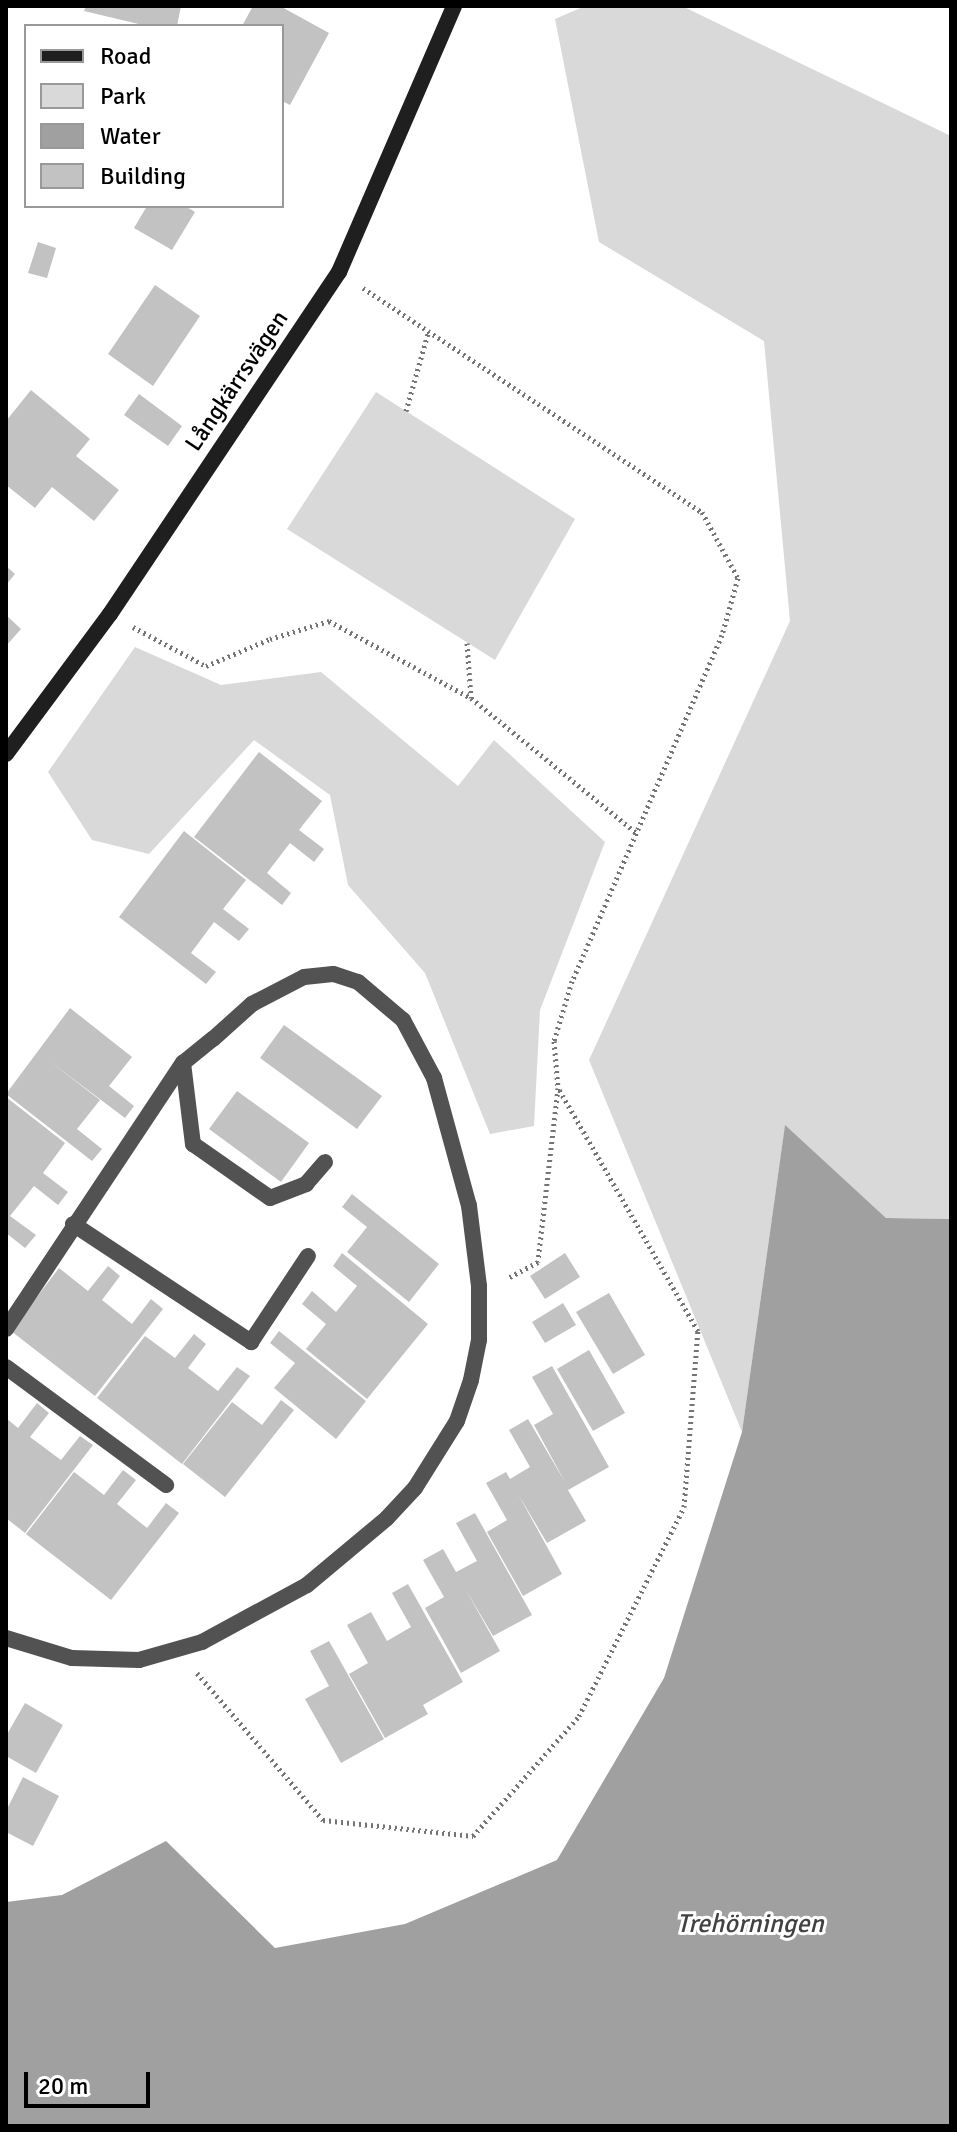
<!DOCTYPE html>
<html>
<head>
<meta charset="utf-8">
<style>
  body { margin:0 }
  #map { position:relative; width:957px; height:2132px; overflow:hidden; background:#fff; font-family:Signika,sans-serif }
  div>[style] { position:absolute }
  .green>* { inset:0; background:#d9d9d9 }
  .water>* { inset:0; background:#a0a0a0 }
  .building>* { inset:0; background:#c2c2c2 }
  .path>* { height:5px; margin-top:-2.5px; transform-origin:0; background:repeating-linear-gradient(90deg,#747474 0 2px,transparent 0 6px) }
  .lane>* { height:16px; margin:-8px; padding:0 8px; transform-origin:8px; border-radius:8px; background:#525252 }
  .street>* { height:16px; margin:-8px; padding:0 8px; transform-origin:8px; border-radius:8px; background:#525252 }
  .secondary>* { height:16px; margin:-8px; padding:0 8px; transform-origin:8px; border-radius:8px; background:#1f1f1f }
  span { translate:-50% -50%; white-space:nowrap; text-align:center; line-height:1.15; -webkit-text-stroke:6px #fff; paint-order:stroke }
  .street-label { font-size:24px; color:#000 }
  .water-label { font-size:26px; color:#414141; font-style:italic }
  .frame { position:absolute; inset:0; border:8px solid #000; pointer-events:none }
  .legend { position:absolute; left:24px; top:24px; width:260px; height:184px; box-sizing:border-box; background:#fff; border:2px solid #999; margin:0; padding:10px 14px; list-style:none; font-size:24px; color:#000 }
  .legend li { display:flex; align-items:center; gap:16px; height:40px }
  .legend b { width:40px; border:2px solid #999 }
  .scale { position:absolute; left:24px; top:2072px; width:126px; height:36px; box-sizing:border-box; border:4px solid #000; border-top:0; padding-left:10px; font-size:24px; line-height:28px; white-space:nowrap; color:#000; -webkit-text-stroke:6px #fff; paint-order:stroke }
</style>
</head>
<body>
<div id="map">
  <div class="green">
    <i style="clip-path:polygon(585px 6px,682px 6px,951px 136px,951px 1219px,886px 1218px,785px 1126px,742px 1432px,589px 1060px,790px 621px,764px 341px,599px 242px,555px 19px)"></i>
    <i style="clip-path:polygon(376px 392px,575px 519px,495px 660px,287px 529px)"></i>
    <i style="clip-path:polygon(135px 647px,221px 685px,321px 672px,458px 786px,494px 740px,605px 842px,540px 1010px,534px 1126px,490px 1134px,425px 973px,348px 885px,330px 795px,254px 740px,149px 854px,92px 840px,48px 772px)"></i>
  </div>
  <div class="water">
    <i style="clip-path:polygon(785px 1125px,886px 1218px,951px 1219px,951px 2126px,6px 2126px,6px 1902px,62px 1895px,166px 1841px,275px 1948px,405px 1924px,557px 1860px,664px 1678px,742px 1432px)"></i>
  </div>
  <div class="building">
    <i style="clip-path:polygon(86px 6px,181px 6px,177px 26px,147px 26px,84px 11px)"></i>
    <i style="clip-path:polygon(253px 6px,280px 6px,329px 33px,290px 105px,282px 101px,282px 26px,242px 26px)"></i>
    <i style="clip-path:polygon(147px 206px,185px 206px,195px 212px,172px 250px,134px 228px)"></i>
    <i style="clip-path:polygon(38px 242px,56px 248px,47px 278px,28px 273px)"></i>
    <i style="clip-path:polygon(155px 285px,200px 316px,153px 386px,108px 354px)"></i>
    <i style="clip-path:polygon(31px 390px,90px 439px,76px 456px,119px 490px,94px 521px,52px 487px,35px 508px,6px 485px,6px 421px)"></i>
    <i style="clip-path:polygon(139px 394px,182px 426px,168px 446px,124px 415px)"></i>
    <i style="clip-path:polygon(6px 566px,15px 574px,6px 585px)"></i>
    <i style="clip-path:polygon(6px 615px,21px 629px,6px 646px)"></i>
    <i style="clip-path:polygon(259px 752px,322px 801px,299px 830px,324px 849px,314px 862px,290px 843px,267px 873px,291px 893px,282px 905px,194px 837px)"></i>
    <i style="clip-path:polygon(184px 831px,246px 880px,223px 909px,249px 929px,239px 941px,214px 922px,191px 953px,216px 972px,206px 984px,119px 917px)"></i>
    <i style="clip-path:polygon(70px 1008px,132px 1057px,109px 1086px,134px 1106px,125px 1118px,48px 1060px,100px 1100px,77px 1129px,102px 1149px,92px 1161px,6px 1094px)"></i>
    <i style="clip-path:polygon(284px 1025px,382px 1096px,357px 1129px,260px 1058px)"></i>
    <i style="clip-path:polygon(237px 1091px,309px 1143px,281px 1182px,209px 1129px)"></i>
    <i style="clip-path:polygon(6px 1097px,65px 1143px,43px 1173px,68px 1192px,58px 1205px,34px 1186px,10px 1216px,36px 1235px,25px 1248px,6px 1233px)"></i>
    <i style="clip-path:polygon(352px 1194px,439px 1264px,409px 1302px,347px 1252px,367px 1227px,342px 1207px)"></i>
    <i style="clip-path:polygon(342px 1253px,428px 1324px,367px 1399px,306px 1349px,326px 1324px,302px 1304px,312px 1291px,336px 1312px,357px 1286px,333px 1266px)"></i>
    <i style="clip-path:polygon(565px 1253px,580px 1277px,545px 1299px,530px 1276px)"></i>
    <i style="clip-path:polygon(108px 1266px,120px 1276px,102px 1300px,132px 1324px,151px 1299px,163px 1309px,95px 1396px,11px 1331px,59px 1268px,88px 1291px)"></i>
    <i style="clip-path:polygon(609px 1293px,645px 1355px,613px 1374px,576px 1312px)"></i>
    <i style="clip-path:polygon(563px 1303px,576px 1325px,545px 1343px,532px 1322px)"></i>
    <i style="clip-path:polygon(279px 1331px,366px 1401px,336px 1439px,274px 1388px,295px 1363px,270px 1343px)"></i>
    <i style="clip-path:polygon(194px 1334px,206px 1344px,188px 1368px,218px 1391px,237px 1367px,250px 1376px,182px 1464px,97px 1398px,145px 1336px,175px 1358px)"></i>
    <i style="clip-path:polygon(589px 1350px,625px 1413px,593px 1431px,557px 1369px)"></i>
    <i style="clip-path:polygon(552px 1366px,609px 1467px,568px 1490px,586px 1521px,547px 1543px,518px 1494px,562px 1574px,523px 1596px,487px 1532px,507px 1520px,486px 1483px,506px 1472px,510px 1479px,530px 1467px,509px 1430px,528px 1419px,565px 1482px,534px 1425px,553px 1414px,532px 1377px)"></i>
    <i style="clip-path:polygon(281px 1400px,294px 1410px,225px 1497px,183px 1464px,232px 1402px,262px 1425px)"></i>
    <i style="clip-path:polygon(37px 1403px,49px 1413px,30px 1437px,61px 1460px,80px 1436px,93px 1445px,25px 1533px,6px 1518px,6px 1418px,18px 1428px)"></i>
    <i style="clip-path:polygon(123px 1470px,136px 1480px,117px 1504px,147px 1528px,166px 1503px,179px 1513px,111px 1600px,26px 1534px,74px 1472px,104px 1495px)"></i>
    <i style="clip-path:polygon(475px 1513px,532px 1615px,493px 1636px,466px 1590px,500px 1651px,461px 1673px,425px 1608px,444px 1597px,423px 1560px,443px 1549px,456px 1572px,477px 1561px,456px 1523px)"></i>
    <i style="clip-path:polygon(408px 1584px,463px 1682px,423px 1705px,428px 1714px,385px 1738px,349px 1674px,368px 1663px,347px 1625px,371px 1612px,387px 1641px,411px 1627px,392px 1593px)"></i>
    <i style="clip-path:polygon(329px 1641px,384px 1739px,341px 1763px,305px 1699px,329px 1686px,310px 1651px)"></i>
    <i style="clip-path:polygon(25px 1703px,63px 1725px,36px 1773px,6px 1756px,6px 1736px)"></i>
    <i style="clip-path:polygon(23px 1777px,59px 1796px,33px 1846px,6px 1832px,6px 1811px)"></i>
  </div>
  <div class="path">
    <i style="left:363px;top:288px;width:406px;rotate:33.5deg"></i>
    <i style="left:702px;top:512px;width:75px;rotate:61.4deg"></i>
    <i style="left:738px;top:578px;width:59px;rotate:105.7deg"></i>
    <i style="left:722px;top:635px;width:377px;rotate:113.4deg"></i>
    <i style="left:572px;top:981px;width:63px;rotate:106.7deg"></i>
    <i style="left:554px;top:1041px;width:47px;rotate:85.1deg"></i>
    <i style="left:406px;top:411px;width:81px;rotate:-74.2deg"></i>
    <i style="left:133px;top:627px;width:83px;rotate:28.1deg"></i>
    <i style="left:206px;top:666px;width:69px;rotate:-22.9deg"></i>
    <i style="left:270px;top:639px;width:62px;rotate:-17deg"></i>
    <i style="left:329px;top:621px;width:162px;rotate:28.5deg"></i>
    <i style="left:467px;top:643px;width:55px;rotate:85.8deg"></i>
    <i style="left:471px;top:698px;width:215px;rotate:39.2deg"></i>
    <i style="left:197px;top:1673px;width:194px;rotate:49.4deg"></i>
    <i style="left:323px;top:1820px;width:151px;rotate:6.1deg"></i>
    <i style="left:473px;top:1836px;width:160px;rotate:-48.5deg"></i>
    <i style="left:579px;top:1716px;width:234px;rotate:-63.3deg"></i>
    <i style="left:684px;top:1507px;width:177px;rotate:-85.5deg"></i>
    <i style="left:698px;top:1331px;width:280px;rotate:-119.9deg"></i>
    <i style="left:558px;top:1088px;width:175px;rotate:96.6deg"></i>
    <i style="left:538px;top:1262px;width:34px;rotate:152deg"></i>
  </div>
  <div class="lane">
    <i style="left:183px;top:1063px;width:82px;rotate:83deg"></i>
    <i style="left:193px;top:1144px;width:94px;rotate:35deg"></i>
    <i style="left:270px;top:1198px;width:39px;rotate:-21deg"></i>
    <i style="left:306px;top:1184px;width:29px;rotate:-49deg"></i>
    <i style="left:73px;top:1224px;width:214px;rotate:33.5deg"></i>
    <i style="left:251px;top:1342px;width:103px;rotate:-56.5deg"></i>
    <i style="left:6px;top:1329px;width:320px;rotate:-56.4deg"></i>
    <i style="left:183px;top:1063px;width:38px;rotate:-39deg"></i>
    <i style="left:6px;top:1367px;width:199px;rotate:36.4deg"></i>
  </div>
  <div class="street">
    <i style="left:6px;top:1638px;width:69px;rotate:16.9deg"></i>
    <i style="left:72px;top:1658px;width:67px;rotate:1.7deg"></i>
    <i style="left:139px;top:1660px;width:66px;rotate:-15.9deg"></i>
    <i style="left:202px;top:1642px;width:119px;rotate:-28.5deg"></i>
    <i style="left:307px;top:1585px;width:104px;rotate:-39.9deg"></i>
    <i style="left:387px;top:1518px;width:41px;rotate:-47deg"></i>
    <i style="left:415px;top:1488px;width:79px;rotate:-57.9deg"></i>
    <i style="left:457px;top:1421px;width:43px;rotate:-71.1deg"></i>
    <i style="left:471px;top:1380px;width:41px;rotate:-78.7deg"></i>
    <i style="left:479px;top:1340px;width:54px;rotate:-90deg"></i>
    <i style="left:479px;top:1286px;width:81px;rotate:-97.1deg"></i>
    <i style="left:469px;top:1206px;width:133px;rotate:-105.3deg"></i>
    <i style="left:434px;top:1078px;width:66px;rotate:-118.1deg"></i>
    <i style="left:403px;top:1020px;width:59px;rotate:-139.8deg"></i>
    <i style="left:358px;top:982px;width:26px;rotate:-162deg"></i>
    <i style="left:333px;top:974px;width:29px;rotate:174deg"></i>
    <i style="left:304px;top:977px;width:59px;rotate:152.6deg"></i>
    <i style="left:252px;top:1004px;width:52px;rotate:138.1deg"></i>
  </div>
  <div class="secondary">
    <i style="left:6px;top:754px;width:174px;rotate:-53.4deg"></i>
    <i style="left:110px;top:614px;width:412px;rotate:-56.2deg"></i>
    <i style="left:339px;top:272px;width:290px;rotate:-66.6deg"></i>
  </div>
  <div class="street-label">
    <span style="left:237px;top:381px;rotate:-56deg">Långkärrsvägen</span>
  </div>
  <div class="water-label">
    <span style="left:750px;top:1925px">Trehörningen</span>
  </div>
  <div class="frame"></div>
  <ul class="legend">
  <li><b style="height:10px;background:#1f1f1f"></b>Road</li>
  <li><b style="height:22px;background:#d9d9d9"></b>Park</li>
  <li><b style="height:22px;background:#a0a0a0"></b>Water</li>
  <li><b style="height:22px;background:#c2c2c2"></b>Building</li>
  </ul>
  <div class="scale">20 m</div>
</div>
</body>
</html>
